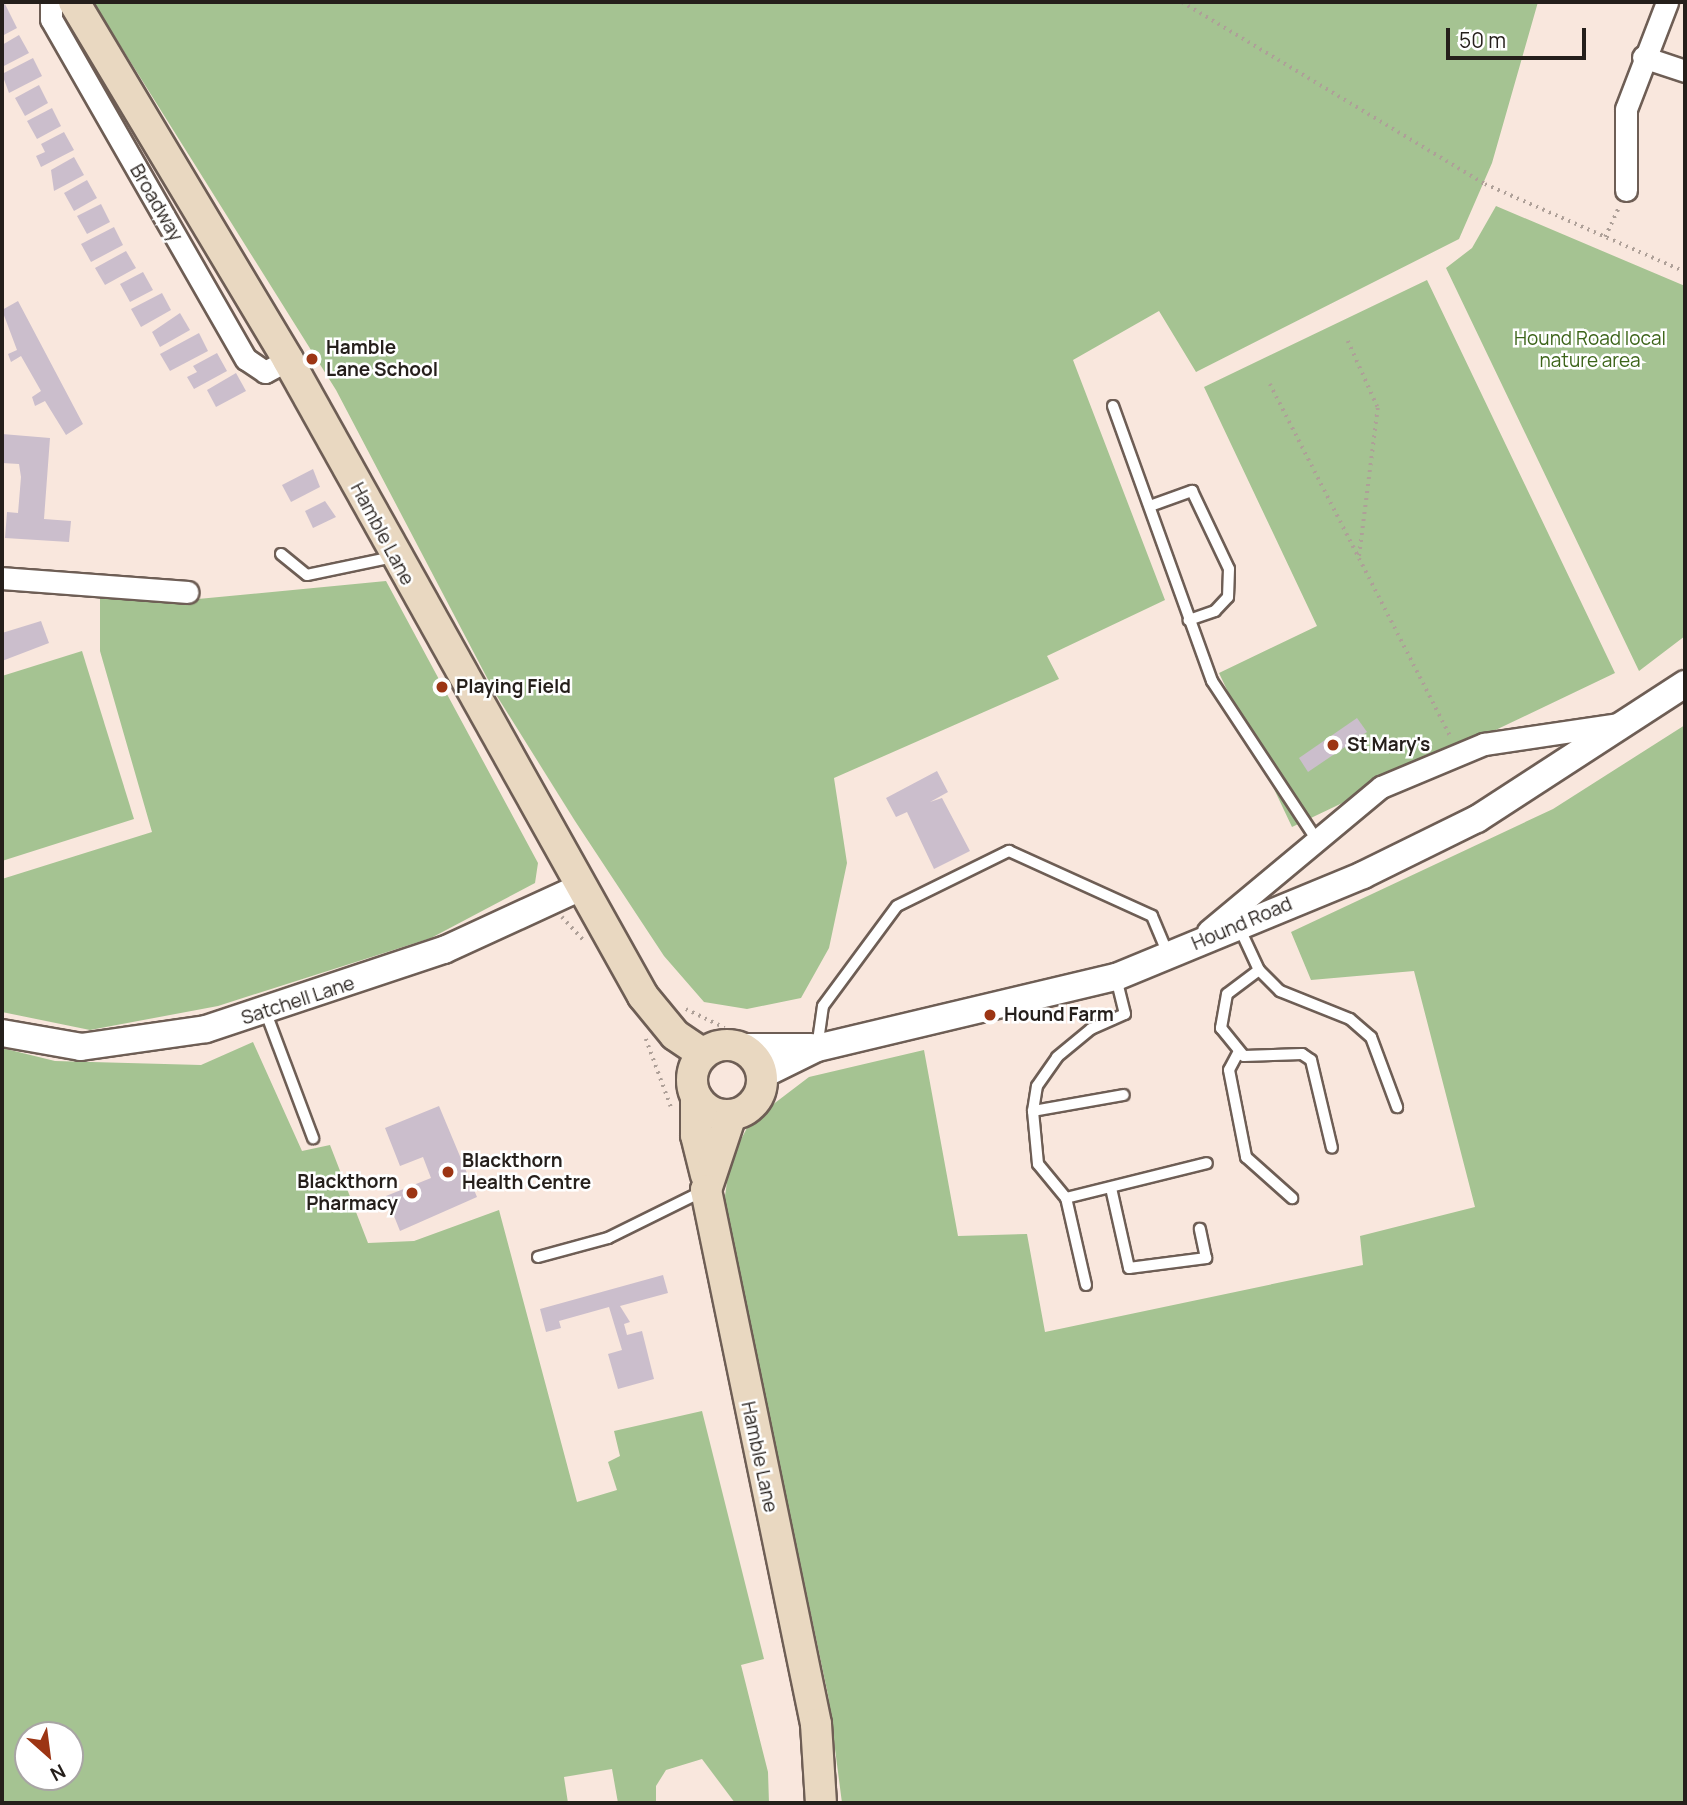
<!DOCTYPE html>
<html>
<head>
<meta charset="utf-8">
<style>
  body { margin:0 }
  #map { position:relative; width:1687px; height:1805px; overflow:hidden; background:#f9e7dd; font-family:Manrope,sans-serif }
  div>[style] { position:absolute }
  .green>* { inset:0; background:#a5c392 }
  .building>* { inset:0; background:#cbbecc }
  .path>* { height:3.5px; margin-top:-1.75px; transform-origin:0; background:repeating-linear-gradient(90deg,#aea098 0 2px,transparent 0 7px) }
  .roads { filter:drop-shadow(2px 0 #6e5e55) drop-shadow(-2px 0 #6e5e55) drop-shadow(0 2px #6e5e55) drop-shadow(0 -2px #6e5e55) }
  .service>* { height:10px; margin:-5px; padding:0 5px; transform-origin:5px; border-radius:5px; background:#fff }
  .minor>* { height:21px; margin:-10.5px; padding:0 10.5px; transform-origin:10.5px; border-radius:10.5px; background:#fff }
  .tertiary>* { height:26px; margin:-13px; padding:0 13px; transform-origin:13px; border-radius:13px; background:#fff }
  .secondary>* { height:30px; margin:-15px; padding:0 15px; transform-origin:15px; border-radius:15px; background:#e9d8c1 }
  .secondary>.ring { margin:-15px; padding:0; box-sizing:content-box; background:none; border:30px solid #e9d8c1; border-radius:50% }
  .dots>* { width:19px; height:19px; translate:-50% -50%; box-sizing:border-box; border:4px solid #fff; border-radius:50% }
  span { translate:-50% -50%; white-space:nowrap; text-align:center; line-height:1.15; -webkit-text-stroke:5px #fff; paint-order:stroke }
  .street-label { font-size:19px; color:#251f1b }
  .park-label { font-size:19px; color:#3c6419 }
  .poi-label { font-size:19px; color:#251f1b; font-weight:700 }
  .left { translate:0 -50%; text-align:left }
  .right { translate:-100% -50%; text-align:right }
  .frame { position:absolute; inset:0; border:4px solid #251f1b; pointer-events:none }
  .north { position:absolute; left:14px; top:1721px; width:70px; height:70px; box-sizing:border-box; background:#fff; border:2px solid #a8a5a4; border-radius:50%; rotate:152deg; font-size:19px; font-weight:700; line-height:28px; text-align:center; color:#251f1b }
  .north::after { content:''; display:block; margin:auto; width:24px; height:32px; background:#9c3514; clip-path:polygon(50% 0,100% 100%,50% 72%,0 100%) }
  .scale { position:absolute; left:1446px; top:28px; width:140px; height:32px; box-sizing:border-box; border:4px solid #251f1b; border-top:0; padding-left:9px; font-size:21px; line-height:24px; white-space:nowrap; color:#251f1b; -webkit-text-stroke:5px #fff; paint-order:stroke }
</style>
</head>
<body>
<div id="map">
  <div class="green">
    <i style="clip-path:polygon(93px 2px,1538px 2px,1492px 163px,1459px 239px,1196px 372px,1159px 311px,1073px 360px,1165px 600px,1047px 656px,1059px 679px,834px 778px,847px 863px,829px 948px,801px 998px,747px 1009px,704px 1002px,664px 956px,575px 821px,495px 693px,336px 390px)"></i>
    <i style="clip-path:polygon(1496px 206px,1685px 286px,1685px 636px,1639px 671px,1446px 268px,1472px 248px)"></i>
    <i style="clip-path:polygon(1427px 280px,1615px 673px,1292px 827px,1219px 673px,1317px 626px,1204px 387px)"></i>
    <i style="clip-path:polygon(386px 581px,538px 863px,535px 883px,431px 938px,218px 1006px,90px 1030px,2px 1012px,2px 879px,152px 832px,100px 651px,100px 598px,198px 599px)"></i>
    <i style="clip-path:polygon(82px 651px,134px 819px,2px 861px,2px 676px)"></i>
    <i style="clip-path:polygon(1685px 725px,1685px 1803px,842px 1803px,828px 1695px,724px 1203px,730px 1161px,750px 1122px,809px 1077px,924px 1050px,958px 1236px,1027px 1234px,1045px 1332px,1363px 1265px,1360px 1236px,1475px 1207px,1414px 971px,1311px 980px,1291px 932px,1553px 809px)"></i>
    <i style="clip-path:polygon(evenodd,253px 1042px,302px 1151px,330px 1145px,368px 1243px,414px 1241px,499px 1210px,577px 1502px,617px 1490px,608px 1462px,620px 1456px,614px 1431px,702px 1411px,764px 1659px,741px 1665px,768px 1772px,769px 1803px,735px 1803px,702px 1759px,666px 1770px,656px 1786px,656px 1803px,618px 1803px,612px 1769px,564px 1777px,568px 1803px,2px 1803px,2px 1048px,55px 1061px,201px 1065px,253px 1042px,70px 1735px,70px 1777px,28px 1777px,28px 1735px,70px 1735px)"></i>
  </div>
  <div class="building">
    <i style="clip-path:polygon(5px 4px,17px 28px,2px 36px,2px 6px)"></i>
    <i style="clip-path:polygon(19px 35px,29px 53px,2px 67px,2px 45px)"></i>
    <i style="clip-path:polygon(33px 58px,42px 76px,9px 93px,2px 74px)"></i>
    <i style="clip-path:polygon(39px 85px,48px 103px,25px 116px,15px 98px)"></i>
    <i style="clip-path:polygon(52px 108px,61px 126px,37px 139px,27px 121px)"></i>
    <i style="clip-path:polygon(64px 132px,74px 150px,41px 167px,36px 156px,45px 152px,41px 144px)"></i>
    <i style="clip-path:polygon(74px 157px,84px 175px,54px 191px,51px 170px)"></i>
    <i style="clip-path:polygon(87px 180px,97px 198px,74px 211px,64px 193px)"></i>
    <i style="clip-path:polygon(101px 204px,110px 222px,87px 234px,77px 216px)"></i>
    <i style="clip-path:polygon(114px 227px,123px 245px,91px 262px,81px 244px)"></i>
    <i style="clip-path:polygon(126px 251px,136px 268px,105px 285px,95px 268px)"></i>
    <i style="clip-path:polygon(143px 272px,153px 290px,130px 302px,120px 284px)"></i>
    <i style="clip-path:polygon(162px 293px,171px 310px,141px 327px,131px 309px)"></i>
    <i style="clip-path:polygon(18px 301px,83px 424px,66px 435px,45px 401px,35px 406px,32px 397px,41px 391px,21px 356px,11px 362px,8px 354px,17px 350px,2px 310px)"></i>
    <i style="clip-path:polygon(180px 313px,190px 330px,160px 347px,152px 332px)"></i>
    <i style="clip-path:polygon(199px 333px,208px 351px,170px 371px,160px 354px)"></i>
    <i style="clip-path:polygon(217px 353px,227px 371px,194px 389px,187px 377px,197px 372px,193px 366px)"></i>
    <i style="clip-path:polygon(236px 373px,246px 391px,216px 407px,207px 390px)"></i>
    <i style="clip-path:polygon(2px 434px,50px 438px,44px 519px,71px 521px,69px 542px,5px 538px,7px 512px,18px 513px,21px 477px,19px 464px,2px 463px)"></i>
    <i style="clip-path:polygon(313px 469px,320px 487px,291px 502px,282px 485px)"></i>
    <i style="clip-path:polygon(325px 501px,336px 517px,313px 528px,305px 511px)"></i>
    <i style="clip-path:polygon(41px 621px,49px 643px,2px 661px,2px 633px)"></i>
    <i style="clip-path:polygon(1357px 718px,1367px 732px,1308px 772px,1299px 758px)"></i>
    <i style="clip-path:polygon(937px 771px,948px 792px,930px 802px,942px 798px,970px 851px,934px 869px,907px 812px,896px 817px,886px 798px)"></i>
    <i style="clip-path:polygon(439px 1106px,477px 1197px,400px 1231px,386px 1196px,431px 1178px,423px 1157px,400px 1166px,385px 1128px)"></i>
    <i style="clip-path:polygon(663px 1275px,668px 1293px,620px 1306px,630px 1322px,624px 1324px,627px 1335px,642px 1331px,654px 1379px,618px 1389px,608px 1354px,622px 1350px,609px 1307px,559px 1321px,561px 1328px,546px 1332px,540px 1309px)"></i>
  </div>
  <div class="path">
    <i style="left:1182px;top:2px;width:353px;rotate:31deg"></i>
    <i style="left:1485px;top:184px;width:219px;rotate:23.7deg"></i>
    <i style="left:1605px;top:237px;width:33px;rotate:-65deg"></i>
    <i style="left:1348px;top:341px;width:73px;rotate:65.9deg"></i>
    <i style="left:1378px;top:408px;width:152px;rotate:97.2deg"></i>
    <i style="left:1270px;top:384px;width:398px;rotate:62.9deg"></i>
    <i style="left:562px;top:917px;width:34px;rotate:47deg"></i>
    <i style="left:686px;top:1009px;width:43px;rotate:26deg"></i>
    <i style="left:646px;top:1039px;width:72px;rotate:69.8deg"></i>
    <i style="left:753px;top:1111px;width:17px;rotate:-50deg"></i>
  </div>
  <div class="roads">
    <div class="service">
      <i style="left:1113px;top:406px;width:292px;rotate:70.2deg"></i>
      <i style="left:1212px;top:681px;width:193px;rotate:56.6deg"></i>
      <i style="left:1150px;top:506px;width:45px;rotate:-19.7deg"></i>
      <i style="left:1192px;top:491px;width:86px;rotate:64.6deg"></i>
      <i style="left:1229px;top:569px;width:28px;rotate:92deg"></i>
      <i style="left:1228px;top:597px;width:19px;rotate:133deg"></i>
      <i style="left:1215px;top:611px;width:28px;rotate:161deg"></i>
      <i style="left:281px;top:554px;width:33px;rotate:39deg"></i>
      <i style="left:307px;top:575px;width:88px;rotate:-11.8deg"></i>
      <i style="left:1239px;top:927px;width:47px;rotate:65.1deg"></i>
      <i style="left:1259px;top:970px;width:30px;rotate:45deg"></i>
      <i style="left:1280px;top:991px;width:75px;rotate:21.8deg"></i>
      <i style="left:1350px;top:1019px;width:28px;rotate:41deg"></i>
      <i style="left:1371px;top:1037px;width:75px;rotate:69.6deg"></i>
      <i style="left:1259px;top:970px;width:40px;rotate:143deg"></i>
      <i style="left:1227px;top:994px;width:35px;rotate:100deg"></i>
      <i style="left:1221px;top:1028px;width:36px;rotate:51deg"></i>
      <i style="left:1244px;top:1056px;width:58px;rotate:-2deg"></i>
      <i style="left:1302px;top:1054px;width:11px;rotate:34deg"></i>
      <i style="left:1311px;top:1060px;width:90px;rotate:76.6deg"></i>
      <i style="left:266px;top:1013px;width:134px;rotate:69.4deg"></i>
      <i style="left:817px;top:1048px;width:42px;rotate:-81.9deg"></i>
      <i style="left:823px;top:1006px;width:124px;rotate:-53.5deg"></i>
      <i style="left:897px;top:906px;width:125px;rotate:-26.2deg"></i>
      <i style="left:1009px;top:851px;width:157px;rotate:24.4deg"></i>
      <i style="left:1152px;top:916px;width:41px;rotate:67.2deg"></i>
      <i style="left:1238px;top:1053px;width:19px;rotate:118deg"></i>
      <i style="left:1229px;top:1070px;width:89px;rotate:78.9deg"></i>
      <i style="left:1246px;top:1157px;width:62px;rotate:41.7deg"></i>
      <i style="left:1033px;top:1111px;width:92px;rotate:-10deg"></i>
      <i style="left:1111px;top:1188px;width:82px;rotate:77.3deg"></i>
      <i style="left:1129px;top:1268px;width:78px;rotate:-7.4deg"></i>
      <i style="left:1206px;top:1258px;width:30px;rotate:-102deg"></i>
      <i style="left:1066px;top:1198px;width:145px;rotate:-13.9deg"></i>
      <i style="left:538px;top:1257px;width:73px;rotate:-15.2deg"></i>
      <i style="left:608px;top:1238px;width:106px;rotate:-26.3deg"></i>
      <i style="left:1086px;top:1285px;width:89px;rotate:-102.9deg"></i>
      <i style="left:1066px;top:1198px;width:44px;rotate:-129.5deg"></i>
      <i style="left:1038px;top:1164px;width:53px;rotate:-95.4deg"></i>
      <i style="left:1033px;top:1111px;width:25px;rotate:-81deg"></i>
      <i style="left:1037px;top:1086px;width:35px;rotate:-55deg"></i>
      <i style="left:1057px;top:1057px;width:44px;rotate:-39.5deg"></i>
      <i style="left:1091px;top:1029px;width:37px;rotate:-24deg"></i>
      <i style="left:1125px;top:1014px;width:38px;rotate:-104deg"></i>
    </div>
    <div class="minor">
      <i style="left:51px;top:2px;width:17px;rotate:90deg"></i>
      <i style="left:51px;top:19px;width:392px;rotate:60.2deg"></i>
      <i style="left:246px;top:359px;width:23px;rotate:34deg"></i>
      <i style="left:265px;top:372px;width:26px;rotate:-28deg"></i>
      <i style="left:1643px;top:57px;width:44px;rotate:18.4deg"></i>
      <i style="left:1626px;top:190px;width:81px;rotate:-90deg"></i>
      <i style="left:1626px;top:109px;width:115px;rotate:-69deg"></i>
      <i style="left:2px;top:578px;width:186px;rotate:4.3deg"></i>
      <i style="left:1208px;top:931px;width:225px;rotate:-39.8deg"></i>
      <i style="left:1381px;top:787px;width:112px;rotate:-22.7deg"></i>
      <i style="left:1484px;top:744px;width:142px;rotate:-8.5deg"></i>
    </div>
    <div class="tertiary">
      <i style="left:2px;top:1033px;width:80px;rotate:10deg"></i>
      <i style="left:81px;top:1047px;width:126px;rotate:-8.2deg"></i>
      <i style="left:206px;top:1029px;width:251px;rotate:-18.4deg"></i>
      <i style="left:444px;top:950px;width:149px;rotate:-24.7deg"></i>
      <i style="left:738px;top:1047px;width:73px"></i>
      <i style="left:762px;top:1075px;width:61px;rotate:-26.1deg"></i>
      <i style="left:817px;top:1048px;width:307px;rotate:-13.4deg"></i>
      <i style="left:1116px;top:977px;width:267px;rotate:-22.4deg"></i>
      <i style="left:1363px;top:875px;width:127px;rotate:-26.2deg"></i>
      <i style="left:1477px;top:819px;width:248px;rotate:-33deg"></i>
    </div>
    <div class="secondary">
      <i style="left:74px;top:2px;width:417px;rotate:59.1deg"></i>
      <i style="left:288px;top:360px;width:728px;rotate:60.83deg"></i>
      <i style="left:643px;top:996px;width:50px;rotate:50.6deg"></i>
      <i style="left:675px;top:1035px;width:34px;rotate:34deg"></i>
      <i class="ring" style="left:692px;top:1045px;width:40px;height:40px"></i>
      <i style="left:696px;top:1097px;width:38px;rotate:90deg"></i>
      <i style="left:696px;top:1135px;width:41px;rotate:76deg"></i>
      <i style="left:731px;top:1115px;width:79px;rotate:108.4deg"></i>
      <i style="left:706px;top:1190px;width:545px;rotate:78.36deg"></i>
      <i style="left:816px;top:1724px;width:79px;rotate:86.4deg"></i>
    </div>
  </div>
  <div class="dots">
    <i style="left:312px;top:359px;background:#9c3514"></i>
    <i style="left:442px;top:687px;background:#9c3514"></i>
    <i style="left:1333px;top:745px;background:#9c3514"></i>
    <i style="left:990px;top:1015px;background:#9c3514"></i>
    <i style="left:448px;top:1172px;background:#9c3514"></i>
    <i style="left:412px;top:1193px;background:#9c3514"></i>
  </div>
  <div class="street-label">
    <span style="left:156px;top:203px;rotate:60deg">Broadway</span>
    <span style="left:382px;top:534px;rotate:62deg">Hamble Lane</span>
    <span style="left:1242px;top:924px;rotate:-23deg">Hound Road</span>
    <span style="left:298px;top:1001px;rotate:-18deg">Satchell Lane</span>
    <span style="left:759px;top:1457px;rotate:78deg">Hamble Lane</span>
  </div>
  <div class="park-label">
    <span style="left:1590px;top:350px">Hound Road local<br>nature area</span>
  </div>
  <div class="poi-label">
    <span class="left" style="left:326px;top:359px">Hamble<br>Lane School</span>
    <span class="left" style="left:456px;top:687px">Playing Field</span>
    <span class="left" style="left:1347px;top:745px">St Mary's</span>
    <span class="left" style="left:1004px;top:1015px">Hound Farm</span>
    <span class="left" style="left:462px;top:1172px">Blackthorn<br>Health Centre</span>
    <span class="right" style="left:398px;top:1193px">Blackthorn<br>Pharmacy</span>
  </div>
  <div class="frame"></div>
  <div class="north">N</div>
  <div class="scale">50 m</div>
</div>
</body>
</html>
